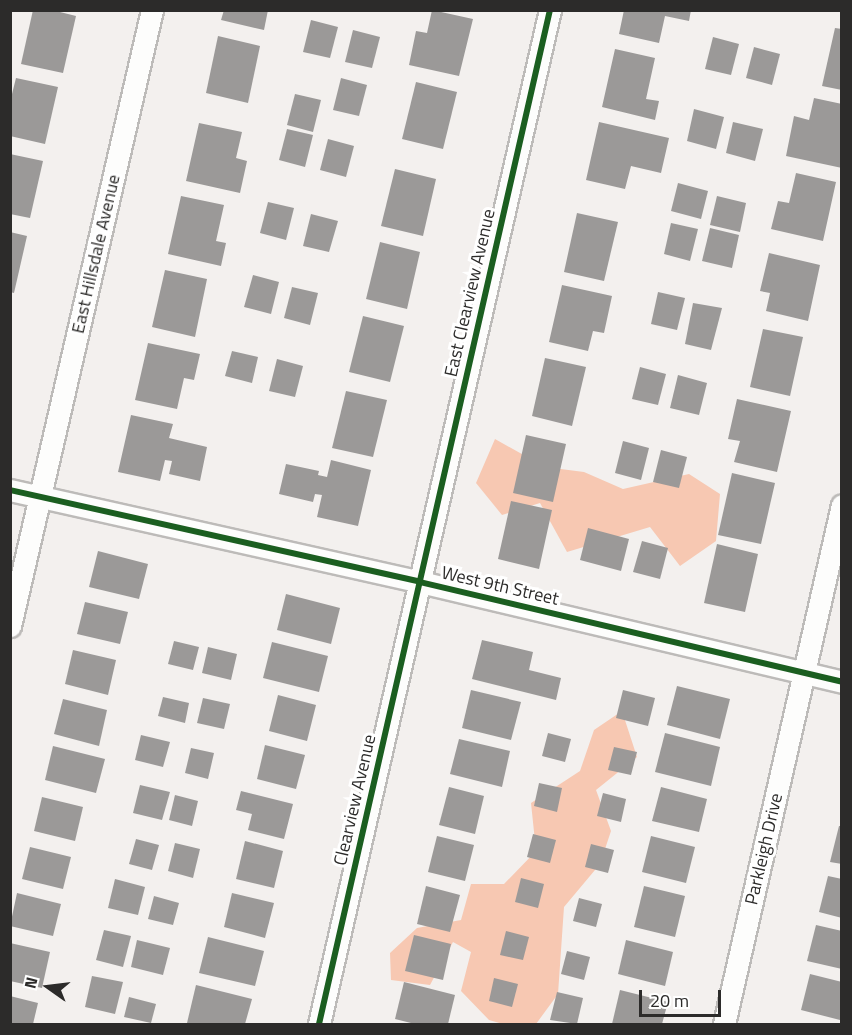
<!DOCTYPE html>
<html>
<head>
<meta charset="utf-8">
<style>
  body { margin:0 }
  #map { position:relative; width:852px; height:1035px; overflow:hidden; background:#f3f0ee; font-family:"Titillium Web",sans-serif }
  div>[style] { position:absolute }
  .green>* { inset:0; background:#f7c8b2 }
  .building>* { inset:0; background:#9b9998 }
  .roads { filter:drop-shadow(2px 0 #bdbbb9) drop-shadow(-2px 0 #bdbbb9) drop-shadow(0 2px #bdbbb9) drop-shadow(0 -2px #bdbbb9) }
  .minor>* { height:21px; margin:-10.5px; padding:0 10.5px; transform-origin:10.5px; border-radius:10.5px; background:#fdfdfc }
  .cycleway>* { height:6px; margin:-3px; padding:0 3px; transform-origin:3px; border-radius:3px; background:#1b5e20 }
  span { translate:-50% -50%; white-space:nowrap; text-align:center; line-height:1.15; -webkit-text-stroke:6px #fff; paint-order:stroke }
  .street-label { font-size:18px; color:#2c2b2a }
  .frame { position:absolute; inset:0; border:12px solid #2c2b2a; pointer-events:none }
  .north { position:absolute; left:18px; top:957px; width:60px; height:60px; -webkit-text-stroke:4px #fff; paint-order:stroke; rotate:284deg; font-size:16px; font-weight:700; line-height:24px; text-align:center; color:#2c2b2a }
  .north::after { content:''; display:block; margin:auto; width:21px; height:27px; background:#2c2b2a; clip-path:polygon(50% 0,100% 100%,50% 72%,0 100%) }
  .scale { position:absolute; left:639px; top:990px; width:82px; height:27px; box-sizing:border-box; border:3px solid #2c2b2a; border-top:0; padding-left:8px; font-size:18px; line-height:21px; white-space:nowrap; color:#2c2b2a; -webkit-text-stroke:4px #fff; paint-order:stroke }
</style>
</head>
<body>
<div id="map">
  <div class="green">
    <i style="clip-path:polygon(495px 439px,545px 467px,584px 472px,623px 489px,689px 474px,720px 494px,716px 541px,680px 566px,650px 527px,567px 552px,540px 503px,502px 515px,476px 483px)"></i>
    <i style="clip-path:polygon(622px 711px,637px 757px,596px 790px,611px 831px,600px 864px,564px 907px,558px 994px,536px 1024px,503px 1024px,489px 1020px,461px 991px,471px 952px,453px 942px,430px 985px,391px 980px,390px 953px,417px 928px,461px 920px,471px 884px,504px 884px,536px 851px,531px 803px,580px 771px,594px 730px)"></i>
  </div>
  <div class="building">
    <i style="clip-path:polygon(33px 10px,52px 10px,76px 16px,63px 73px,21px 64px)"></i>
    <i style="clip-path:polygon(224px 10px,268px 10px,264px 30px,221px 20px)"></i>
    <i style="clip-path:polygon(432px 10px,473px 19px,459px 76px,409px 65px,416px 31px,427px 33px)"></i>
    <i style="clip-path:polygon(624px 10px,691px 10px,689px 21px,665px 16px,659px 43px,619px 34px)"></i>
    <i style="clip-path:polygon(311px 20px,338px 27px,330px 58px,303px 52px)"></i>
    <i style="clip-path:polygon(835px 28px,842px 29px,842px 90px,822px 86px)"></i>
    <i style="clip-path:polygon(353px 30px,380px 37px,372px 68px,345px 62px)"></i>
    <i style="clip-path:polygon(218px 36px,260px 46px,248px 103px,206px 93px)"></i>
    <i style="clip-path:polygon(713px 37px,739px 44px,731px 75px,705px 69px)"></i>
    <i style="clip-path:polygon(754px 47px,780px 54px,772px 85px,746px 78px)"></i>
    <i style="clip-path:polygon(615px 49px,655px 58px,646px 99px,659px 101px,655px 120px,602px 107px)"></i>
    <i style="clip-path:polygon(16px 78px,58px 87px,45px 144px,10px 136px,10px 102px)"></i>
    <i style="clip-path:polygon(341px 78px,367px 85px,359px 116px,333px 110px)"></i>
    <i style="clip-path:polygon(416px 82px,457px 92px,443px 149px,402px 139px)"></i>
    <i style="clip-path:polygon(295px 94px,321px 100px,313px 132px,287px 125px)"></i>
    <i style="clip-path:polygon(814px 98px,842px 104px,842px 168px,786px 156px,794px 116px,809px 120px)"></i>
    <i style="clip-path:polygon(694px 109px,724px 117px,716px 149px,687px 141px)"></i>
    <i style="clip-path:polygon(599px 122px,669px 138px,661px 173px,631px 166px,625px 189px,586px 180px)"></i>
    <i style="clip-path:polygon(733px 122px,763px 129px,755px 161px,726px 153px)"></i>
    <i style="clip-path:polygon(199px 123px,242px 132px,236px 158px,247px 161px,240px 193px,186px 181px)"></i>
    <i style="clip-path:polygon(287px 129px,313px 135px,305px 167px,279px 160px)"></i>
    <i style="clip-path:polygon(328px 139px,354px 146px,346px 177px,320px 170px)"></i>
    <i style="clip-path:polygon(10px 154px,43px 161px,30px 218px,10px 214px)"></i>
    <i style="clip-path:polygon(395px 169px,436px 179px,423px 236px,381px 226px)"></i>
    <i style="clip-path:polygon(796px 173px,836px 182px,823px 241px,771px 229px,778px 201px,789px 203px)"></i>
    <i style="clip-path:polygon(678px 183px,708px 191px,701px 219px,671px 211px)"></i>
    <i style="clip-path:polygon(181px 196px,224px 205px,216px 241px,226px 243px,221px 266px,168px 254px)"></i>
    <i style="clip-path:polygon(717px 196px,746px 203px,740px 232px,710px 225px)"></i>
    <i style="clip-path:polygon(268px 202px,294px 208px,286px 240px,260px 233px)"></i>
    <i style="clip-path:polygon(577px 213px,618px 222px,604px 281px,564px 272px)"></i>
    <i style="clip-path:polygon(311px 214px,338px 221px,329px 252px,303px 246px)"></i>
    <i style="clip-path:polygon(671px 223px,698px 229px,690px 261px,664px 254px)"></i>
    <i style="clip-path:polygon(710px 228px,739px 235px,732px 268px,702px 261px)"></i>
    <i style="clip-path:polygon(10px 232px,27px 236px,14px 293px,10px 292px)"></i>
    <i style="clip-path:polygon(380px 242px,420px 252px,407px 309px,366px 299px)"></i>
    <i style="clip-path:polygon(769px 253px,820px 265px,808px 321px,766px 311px,770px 293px,760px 291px)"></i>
    <i style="clip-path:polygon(165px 270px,207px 279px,195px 337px,152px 327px)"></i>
    <i style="clip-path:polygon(253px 275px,279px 282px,271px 314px,244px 307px)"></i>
    <i style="clip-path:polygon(562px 285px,612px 296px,604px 333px,593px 331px,588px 351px,549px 342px)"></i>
    <i style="clip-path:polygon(292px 287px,318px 293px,310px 325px,284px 318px)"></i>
    <i style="clip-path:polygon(658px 292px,685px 298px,677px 330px,651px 324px)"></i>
    <i style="clip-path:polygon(693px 303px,722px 308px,711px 350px,685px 344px)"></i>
    <i style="clip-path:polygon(363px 316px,404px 326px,390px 382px,349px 372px)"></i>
    <i style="clip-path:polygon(763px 329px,803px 337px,790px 396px,750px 387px)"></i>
    <i style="clip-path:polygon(148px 343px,200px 354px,194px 380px,184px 378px,177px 409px,135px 400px)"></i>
    <i style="clip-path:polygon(232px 351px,258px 357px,252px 383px,225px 376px)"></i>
    <i style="clip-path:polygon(545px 358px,586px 367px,572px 426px,532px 416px)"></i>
    <i style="clip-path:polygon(277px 359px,303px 366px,295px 397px,269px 391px)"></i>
    <i style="clip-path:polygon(640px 367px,666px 374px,658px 405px,632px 399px)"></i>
    <i style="clip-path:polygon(678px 375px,707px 383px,699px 415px,670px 408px)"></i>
    <i style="clip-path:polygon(346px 391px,387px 400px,373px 457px,332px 448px)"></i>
    <i style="clip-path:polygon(737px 399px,791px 411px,777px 472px,734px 462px,740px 441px,728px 439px)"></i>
    <i style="clip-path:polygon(131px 415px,173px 424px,169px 438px,207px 447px,200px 481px,169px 474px,172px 461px,165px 460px,160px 481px,118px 472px)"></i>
    <i style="clip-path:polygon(526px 435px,566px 444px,553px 502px,513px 493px)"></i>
    <i style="clip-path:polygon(623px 441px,649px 448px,641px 480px,615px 473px)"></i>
    <i style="clip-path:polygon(661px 450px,687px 457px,679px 488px,653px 482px)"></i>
    <i style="clip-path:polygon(331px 460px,371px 470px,358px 526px,317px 517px,322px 495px,315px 494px,313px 502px,279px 494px,286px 464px,319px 471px,318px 475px,327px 477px)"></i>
    <i style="clip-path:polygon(732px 473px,775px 483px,761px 544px,718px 535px)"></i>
    <i style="clip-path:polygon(511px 501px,552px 510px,539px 569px,498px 559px)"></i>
    <i style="clip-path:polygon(588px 528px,629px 539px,621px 571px,580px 560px)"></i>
    <i style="clip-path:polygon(642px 541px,668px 548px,660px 579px,633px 572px)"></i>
    <i style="clip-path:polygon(717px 544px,758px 554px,745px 612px,704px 603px)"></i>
    <i style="clip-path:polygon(98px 551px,148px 564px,139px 599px,89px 587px)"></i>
    <i style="clip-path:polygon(286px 594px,340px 608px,331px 644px,277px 630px)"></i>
    <i style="clip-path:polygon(85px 602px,128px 612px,120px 644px,77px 634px)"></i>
    <i style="clip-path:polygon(482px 640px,533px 652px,529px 670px,561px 678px,556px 700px,472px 679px)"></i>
    <i style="clip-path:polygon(174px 641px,199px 647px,193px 670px,168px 664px)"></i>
    <i style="clip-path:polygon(272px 642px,328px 656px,319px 692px,263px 678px)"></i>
    <i style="clip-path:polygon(208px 647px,237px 654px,231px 680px,202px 673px)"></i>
    <i style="clip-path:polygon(73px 650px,116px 660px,108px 695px,65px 684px)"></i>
    <i style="clip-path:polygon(677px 686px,730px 699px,720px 739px,667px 725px)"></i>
    <i style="clip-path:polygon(471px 690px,521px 702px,511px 740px,462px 728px)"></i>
    <i style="clip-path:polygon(623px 690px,655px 698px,648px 726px,616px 718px)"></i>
    <i style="clip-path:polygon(278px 695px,316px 705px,307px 741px,269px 731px)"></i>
    <i style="clip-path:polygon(163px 697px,189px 703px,185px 723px,158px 716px)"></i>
    <i style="clip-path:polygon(203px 698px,230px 704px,224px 729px,197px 723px)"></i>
    <i style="clip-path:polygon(63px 699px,107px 710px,99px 746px,54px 734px)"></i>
    <i style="clip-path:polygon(548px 733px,571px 739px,565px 762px,542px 756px)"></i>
    <i style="clip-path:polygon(665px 733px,720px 747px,711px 786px,655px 772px)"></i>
    <i style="clip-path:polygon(141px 735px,170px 742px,163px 767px,135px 760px)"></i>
    <i style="clip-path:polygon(459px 739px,510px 751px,502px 787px,450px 774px)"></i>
    <i style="clip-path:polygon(265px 745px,305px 755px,296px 789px,257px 779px)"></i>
    <i style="clip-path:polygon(53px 746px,105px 759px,96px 793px,45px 780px)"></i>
    <i style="clip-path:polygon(614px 747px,637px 752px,631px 775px,608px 770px)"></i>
    <i style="clip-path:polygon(191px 748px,214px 753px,208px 779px,185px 773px)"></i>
    <i style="clip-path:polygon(539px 783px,562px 788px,557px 812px,534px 806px)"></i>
    <i style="clip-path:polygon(140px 785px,170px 792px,162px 820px,133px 813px)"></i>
    <i style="clip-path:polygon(449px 787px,484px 796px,475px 834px,439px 825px)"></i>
    <i style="clip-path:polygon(661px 787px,707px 799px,699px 832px,652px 821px)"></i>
    <i style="clip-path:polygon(241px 791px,293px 804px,284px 839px,248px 830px,252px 814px,236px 810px)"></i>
    <i style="clip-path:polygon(603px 793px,626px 799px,621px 822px,597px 816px)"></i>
    <i style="clip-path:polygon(175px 795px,198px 801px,192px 826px,169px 820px)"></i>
    <i style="clip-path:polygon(42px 797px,83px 807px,75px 841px,34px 831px)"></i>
    <i style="clip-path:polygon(839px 826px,842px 826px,842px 864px,830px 862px)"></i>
    <i style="clip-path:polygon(533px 834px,556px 840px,550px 863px,527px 857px)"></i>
    <i style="clip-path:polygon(437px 836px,474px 845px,465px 881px,428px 872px)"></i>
    <i style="clip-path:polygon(651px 836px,695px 847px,686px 883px,642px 872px)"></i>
    <i style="clip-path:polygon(136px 839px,159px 845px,152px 870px,129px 864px)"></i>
    <i style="clip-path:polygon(245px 841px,283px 851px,274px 888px,236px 879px)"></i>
    <i style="clip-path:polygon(175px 843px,200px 849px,193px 878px,168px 871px)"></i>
    <i style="clip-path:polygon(591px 844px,614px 850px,608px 873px,585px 867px)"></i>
    <i style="clip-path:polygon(30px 847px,71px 857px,63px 889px,22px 879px)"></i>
    <i style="clip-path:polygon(828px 876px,842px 879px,842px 918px,819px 912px)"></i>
    <i style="clip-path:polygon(521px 878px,544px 884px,538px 908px,515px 902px)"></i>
    <i style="clip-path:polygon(115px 879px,145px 887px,138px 915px,108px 908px)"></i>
    <i style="clip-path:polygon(426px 886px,460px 895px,450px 932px,417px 924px)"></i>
    <i style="clip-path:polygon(644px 886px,685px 896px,675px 937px,634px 927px)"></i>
    <i style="clip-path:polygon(17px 893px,61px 904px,53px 936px,10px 926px)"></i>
    <i style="clip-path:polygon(232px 893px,274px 903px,265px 938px,224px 927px)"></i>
    <i style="clip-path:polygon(154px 896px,179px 903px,173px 925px,148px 919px)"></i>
    <i style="clip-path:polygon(579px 898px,602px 904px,596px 927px,573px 921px)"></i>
    <i style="clip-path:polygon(816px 925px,842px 931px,842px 969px,807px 961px)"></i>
    <i style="clip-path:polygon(104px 930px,131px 936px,123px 967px,96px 960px)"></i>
    <i style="clip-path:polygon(506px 931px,529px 937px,523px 960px,500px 955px)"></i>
    <i style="clip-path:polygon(414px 935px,451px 944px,443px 980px,405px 971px)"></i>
    <i style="clip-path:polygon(208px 937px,264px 951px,255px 986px,199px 973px)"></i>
    <i style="clip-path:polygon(137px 940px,170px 948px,163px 975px,131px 967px)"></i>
    <i style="clip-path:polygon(626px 940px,673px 952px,665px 986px,618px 974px)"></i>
    <i style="clip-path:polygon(10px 943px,50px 952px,42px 988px,10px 981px)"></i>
    <i style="clip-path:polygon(567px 951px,590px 957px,584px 980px,561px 974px)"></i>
    <i style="clip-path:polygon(810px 974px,842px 982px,840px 1020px,801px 1010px)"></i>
    <i style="clip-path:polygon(92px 976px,123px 982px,115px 1014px,85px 1007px)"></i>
    <i style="clip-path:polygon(494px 978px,518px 984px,512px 1007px,489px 1001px)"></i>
    <i style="clip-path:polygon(404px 982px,455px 995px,448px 1024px,415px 1024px,395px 1019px)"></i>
    <i style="clip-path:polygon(196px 985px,252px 999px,245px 1024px,187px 1023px)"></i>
    <i style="clip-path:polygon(620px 990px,668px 1002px,662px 1024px,612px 1024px)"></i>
    <i style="clip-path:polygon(557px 992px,583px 998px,577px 1024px,550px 1020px)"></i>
    <i style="clip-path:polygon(10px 996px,38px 1003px,33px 1024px,10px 1024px)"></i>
    <i style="clip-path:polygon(129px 997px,156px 1004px,151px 1023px,124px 1017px)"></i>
  </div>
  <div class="roads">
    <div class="minor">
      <i style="left:10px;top:490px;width:420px;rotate:12.6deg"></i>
      <i style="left:420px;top:582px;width:434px;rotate:13.3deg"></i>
      <i style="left:10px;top:626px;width:632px;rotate:-77.02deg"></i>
      <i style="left:319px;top:1024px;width:1040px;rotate:-77.17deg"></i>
      <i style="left:724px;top:1024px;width:532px;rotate:-77.19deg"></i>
    </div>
  </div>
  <div class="cycleway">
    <i style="left:10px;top:490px;width:420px;rotate:12.6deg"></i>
    <i style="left:420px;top:582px;width:434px;rotate:13.3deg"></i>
    <i style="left:319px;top:1024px;width:1040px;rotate:-77.17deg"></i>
  </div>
  <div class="street-label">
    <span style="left:96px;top:254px;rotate:-77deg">East Hillsdale Avenue</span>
    <span style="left:470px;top:293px;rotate:-77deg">East Clearview Avenue</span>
    <span style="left:500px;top:586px;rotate:13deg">West 9th Street</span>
    <span style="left:355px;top:800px;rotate:-77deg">Clearview Avenue</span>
    <span style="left:764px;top:849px;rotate:-77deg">Parkleigh Drive</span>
  </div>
  <div class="frame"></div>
  <div class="north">N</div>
  <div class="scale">20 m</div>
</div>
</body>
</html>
